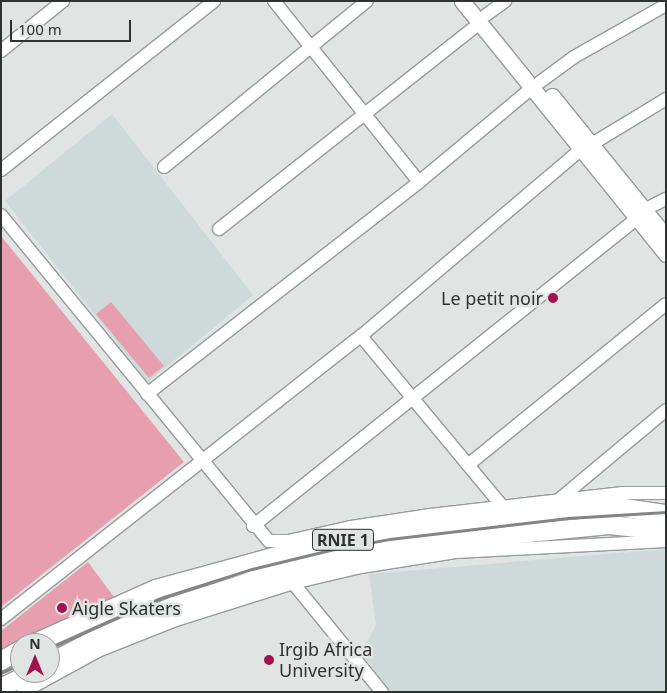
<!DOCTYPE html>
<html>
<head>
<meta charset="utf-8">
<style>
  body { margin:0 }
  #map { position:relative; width:667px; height:693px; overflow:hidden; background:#e0e5e4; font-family:"Noto Sans",sans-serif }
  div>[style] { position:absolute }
  .built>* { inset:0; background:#cddad9 }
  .green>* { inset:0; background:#e79eaf }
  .roads { filter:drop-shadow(1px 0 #979b9b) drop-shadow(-1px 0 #979b9b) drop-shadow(0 1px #979b9b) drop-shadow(0 -1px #979b9b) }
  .minor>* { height:12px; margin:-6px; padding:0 6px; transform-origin:6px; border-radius:6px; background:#fff }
  .major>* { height:15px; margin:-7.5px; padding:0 7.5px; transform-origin:7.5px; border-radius:7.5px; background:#fff }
  .highway>* { height:18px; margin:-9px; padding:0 9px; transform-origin:9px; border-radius:9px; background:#fff }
  .rail>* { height:2.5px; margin:-1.25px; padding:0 1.25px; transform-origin:1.25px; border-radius:1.25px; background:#838585 }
  .dots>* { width:14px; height:14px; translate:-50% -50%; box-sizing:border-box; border:2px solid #e0e5e4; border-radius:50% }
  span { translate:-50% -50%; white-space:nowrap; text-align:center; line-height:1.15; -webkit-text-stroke:5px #e0e5e4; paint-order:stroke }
  .shield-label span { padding:1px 4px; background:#e0e5e4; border:1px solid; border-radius:4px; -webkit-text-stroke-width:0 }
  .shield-label { font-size:16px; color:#303131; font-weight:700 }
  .poi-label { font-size:18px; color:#303131 }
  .right { translate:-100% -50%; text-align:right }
  .left { translate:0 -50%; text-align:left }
  .frame { position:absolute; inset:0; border:2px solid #303131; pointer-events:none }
  .north { position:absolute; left:10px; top:633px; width:50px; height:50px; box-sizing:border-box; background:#e0e5e4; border:1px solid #9a9d9c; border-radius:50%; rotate:0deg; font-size:14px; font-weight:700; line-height:20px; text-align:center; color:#303131 }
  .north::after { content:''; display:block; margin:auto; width:18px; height:22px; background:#a4114f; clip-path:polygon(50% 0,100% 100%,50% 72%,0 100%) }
  .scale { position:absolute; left:10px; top:20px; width:121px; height:22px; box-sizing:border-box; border:2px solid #303131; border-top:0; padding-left:6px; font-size:15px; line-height:18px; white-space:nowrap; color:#303131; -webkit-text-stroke:4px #e0e5e4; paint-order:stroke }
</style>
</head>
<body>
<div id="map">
  <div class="built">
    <i style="clip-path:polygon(112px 114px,253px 295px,148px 382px,5px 201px)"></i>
    <i style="clip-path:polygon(666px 549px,666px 692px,392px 692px,361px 653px,376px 625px,369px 574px)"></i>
  </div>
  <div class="green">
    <i style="clip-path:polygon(1px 236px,184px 462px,1px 607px)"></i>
    <i style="clip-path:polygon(111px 302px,164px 366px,149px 378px,96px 314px)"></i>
    <i style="clip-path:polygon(88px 562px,114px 597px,1px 654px,1px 631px)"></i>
  </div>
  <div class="roads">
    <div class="minor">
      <i style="left:274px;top:1px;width:232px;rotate:51.3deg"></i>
      <i style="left:486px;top:15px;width:24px;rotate:-36deg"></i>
      <i style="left:1px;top:51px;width:80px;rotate:-38.9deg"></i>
      <i style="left:540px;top:82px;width:42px;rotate:-36.3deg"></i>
      <i style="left:574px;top:57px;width:106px;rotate:-29.5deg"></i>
      <i style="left:592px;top:144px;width:87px;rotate:-31.3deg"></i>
      <i style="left:164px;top:167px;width:262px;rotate:-39.3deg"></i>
      <i style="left:1px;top:170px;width:272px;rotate:-38.4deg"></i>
      <i style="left:644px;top:210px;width:25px;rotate:-27deg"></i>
      <i style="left:1px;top:215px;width:422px;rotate:50.6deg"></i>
      <i style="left:269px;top:541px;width:19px"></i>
      <i style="left:288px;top:541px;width:65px;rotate:-12.5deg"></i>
      <i style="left:351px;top:527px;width:80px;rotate:-8.6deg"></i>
      <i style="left:430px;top:515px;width:194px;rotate:-6.5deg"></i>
      <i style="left:623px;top:493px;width:43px"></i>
      <i style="left:219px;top:229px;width:333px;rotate:-38.3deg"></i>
      <i style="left:361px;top:336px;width:222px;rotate:50.3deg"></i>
      <i style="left:147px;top:394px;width:345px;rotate:-37.9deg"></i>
      <i style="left:419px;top:182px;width:148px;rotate:-39.8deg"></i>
      <i style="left:468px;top:465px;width:255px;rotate:-39.1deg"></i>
      <i style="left:556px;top:502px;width:143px;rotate:-39.9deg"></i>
      <i style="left:253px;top:526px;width:493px;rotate:-38.7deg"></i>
      <i style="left:293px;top:583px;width:141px;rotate:50.8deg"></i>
      <i style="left:1px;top:619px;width:458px;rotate:-38.2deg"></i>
      <i style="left:361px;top:336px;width:287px;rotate:-40.3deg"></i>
      <i style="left:23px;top:692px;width:85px;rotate:-28.7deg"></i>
      <i style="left:98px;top:651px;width:84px;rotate:-21.7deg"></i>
      <i style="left:176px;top:620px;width:123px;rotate:-17.5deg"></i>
      <i style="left:293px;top:583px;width:70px;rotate:-13.2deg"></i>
      <i style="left:361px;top:567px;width:96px;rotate:-9deg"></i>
      <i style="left:456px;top:552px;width:210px;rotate:-3deg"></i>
    </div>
    <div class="major">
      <i style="left:462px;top:1px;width:325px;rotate:51.1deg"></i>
      <i style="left:552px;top:96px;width:181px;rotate:51deg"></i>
    </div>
    <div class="highway">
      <i style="left:35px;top:643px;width:133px;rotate:-24.1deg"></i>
      <i style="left:156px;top:589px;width:170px;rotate:-15.3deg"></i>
      <i style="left:320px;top:544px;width:93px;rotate:-10.6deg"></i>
      <i style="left:411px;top:527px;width:201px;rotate:-6deg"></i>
      <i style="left:611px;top:506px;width:56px;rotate:8.3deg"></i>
      <i style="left:1px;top:661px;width:22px;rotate:-30deg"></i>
      <i style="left:50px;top:663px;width:64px;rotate:-27.8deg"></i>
      <i style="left:107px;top:633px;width:72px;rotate:-21.9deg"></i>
      <i style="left:174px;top:606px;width:119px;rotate:-17.7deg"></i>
      <i style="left:287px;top:570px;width:68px;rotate:-12.8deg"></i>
      <i style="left:353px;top:555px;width:75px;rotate:-9.2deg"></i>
      <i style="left:427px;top:543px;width:183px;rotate:-5.6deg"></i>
      <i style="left:609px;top:525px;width:57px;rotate:6deg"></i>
      <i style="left:1px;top:688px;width:33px;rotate:-27deg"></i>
    </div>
  </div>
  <div class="rail">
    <i style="left:50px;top:648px;width:125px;rotate:-24.1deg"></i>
    <i style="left:164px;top:597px;width:92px;rotate:-17.7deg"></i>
    <i style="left:252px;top:569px;width:80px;rotate:-13.7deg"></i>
    <i style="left:330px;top:550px;width:61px;rotate:-10.4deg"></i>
    <i style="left:390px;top:539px;width:179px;rotate:-6.7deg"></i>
    <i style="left:568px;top:518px;width:98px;rotate:-3.5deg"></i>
    <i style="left:1px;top:673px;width:21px;rotate:-25deg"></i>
  </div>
  <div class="dots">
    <i style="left:553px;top:298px;background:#a4114f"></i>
    <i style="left:62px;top:608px;background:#a4114f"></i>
    <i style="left:269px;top:660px;background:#a4114f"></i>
  </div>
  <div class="shield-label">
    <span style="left:343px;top:540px">RNIE 1</span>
  </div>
  <div class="poi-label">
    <span class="right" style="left:543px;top:298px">Le petit noir</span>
    <span class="left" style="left:72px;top:608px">Aigle Skaters</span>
    <span class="left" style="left:279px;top:660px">Irgib Africa<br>University</span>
  </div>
  <div class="frame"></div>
  <div class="north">N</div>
  <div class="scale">100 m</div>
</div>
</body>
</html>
